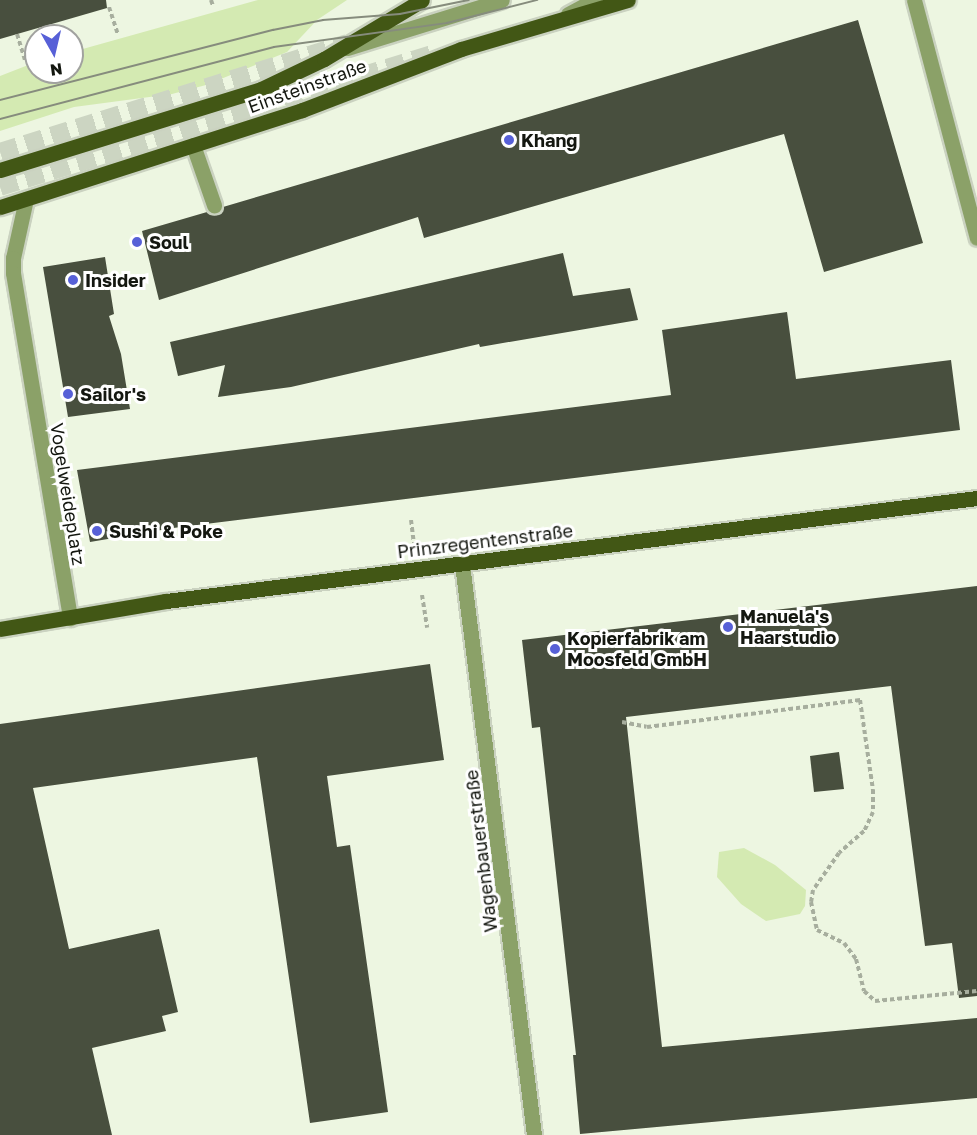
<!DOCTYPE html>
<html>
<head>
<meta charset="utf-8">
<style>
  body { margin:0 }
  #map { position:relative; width:977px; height:1135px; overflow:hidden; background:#edf6e1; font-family:"Golos Text",sans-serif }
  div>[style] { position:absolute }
  .green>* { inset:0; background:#d4eab2 }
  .building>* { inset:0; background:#484f3e }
  .highway-tunnel>* { height:18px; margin-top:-9px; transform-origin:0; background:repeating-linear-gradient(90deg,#ccd5c2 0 18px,transparent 0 27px) }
  .path>* { height:4px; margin-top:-2px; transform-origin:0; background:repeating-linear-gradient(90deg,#a7ae9e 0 4.5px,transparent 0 7.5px) }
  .roads { filter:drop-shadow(2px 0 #cad2c0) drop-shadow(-2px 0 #cad2c0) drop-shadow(0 2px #cad2c0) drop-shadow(0 -2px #cad2c0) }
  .minor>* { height:15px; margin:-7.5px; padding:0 7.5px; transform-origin:7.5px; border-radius:7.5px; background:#8ba168 }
  .major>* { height:15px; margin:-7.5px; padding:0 7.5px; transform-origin:7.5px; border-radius:7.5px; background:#425715 }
  .tram>* { height:1.5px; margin:-0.75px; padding:0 0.75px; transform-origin:0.75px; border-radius:0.75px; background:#868c7d }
  .dots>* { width:16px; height:16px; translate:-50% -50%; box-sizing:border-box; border:3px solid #fff; border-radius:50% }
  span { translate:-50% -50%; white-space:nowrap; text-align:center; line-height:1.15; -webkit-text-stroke:6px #fff; paint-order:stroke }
  .street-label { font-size:18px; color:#141710 }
  .poi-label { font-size:18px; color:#141710; font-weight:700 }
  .left { translate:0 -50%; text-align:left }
  .north { position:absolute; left:24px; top:24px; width:60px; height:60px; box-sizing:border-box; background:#fff; border:2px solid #a1a29f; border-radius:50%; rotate:172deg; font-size:16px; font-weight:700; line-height:24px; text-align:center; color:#141710 }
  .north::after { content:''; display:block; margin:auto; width:21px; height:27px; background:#5760d7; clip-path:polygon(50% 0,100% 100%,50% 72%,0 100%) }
</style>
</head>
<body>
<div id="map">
  <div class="green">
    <i style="clip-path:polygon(258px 0,347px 0,317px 20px,287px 52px,206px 85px,172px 94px,74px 107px,0 131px,0 76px,36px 62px,36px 72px,72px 72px,72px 52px)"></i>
    <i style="clip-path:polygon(744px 848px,775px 865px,806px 890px,805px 906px,800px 914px,766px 921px,741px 904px,717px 877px,719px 852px)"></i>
  </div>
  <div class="building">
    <i style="clip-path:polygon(0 0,106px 0,107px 8px,0 39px)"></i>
    <i style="clip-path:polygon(858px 20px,923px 243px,824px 272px,784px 134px,424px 238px,418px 217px,159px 300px,142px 231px,207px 212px,217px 214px,223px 207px)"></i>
    <i style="clip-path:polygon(563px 253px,573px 296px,630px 288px,638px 320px,480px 347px,479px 344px,291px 387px,218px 397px,225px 365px,178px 376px,170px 342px)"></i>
    <i style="clip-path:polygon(105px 257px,114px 314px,109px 316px,121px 354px,130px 409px,68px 417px,43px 267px)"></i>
    <i style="clip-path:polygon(787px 312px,796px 379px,951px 360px,960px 430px,173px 528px,90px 542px,77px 470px,671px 395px,662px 330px)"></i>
    <i style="clip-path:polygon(977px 586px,977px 996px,959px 998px,952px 943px,925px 946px,891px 686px,626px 717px,662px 1047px,977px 1018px,977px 1098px,580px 1134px,573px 1055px,576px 1055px,540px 727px,532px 728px,522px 640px)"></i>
    <i style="clip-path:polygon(430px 664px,444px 760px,327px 776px,337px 847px,350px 845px,388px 1112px,310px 1123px,257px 757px,33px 788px,69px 949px,159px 929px,178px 1012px,162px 1016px,166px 1031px,92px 1048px,112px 1135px,0 1135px,0 724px)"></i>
    <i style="clip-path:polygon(839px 752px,844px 789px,814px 792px,810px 756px)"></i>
  </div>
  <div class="highway-tunnel">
    <i style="left:0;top:152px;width:364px;rotate:-17.4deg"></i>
    <i style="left:0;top:187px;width:451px;rotate:-17.1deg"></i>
  </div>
  <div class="path">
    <i style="left:211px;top:0;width:6px;rotate:72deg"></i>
    <i style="left:109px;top:7px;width:28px;rotate:72deg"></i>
    <i style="left:17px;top:34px;width:28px;rotate:73deg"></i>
    <i style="left:411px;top:520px;width:23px;rotate:83deg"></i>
    <i style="left:422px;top:595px;width:33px;rotate:81deg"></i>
    <i style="left:622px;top:722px;width:25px;rotate:11deg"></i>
    <i style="left:647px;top:727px;width:215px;rotate:-7.2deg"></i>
    <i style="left:860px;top:700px;width:91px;rotate:81.8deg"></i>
    <i style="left:873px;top:790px;width:22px;rotate:90deg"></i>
    <i style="left:873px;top:812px;width:21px;rotate:115deg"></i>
    <i style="left:864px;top:831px;width:33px;rotate:139deg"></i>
    <i style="left:839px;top:853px;width:45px;rotate:125.1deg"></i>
    <i style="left:813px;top:890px;width:12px;rotate:99deg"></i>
    <i style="left:811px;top:902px;width:29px;rotate:78deg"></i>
    <i style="left:817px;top:930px;width:30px;rotate:26deg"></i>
    <i style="left:844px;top:943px;width:20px;rotate:53deg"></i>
    <i style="left:856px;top:959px;width:33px;rotate:76deg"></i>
    <i style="left:864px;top:991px;width:15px;rotate:42deg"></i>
    <i style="left:875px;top:1001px;width:102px;rotate:-5.6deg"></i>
  </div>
  <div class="roads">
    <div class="minor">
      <i style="left:914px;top:0;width:246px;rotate:75.2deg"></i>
      <i style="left:568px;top:14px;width:30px;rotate:-28deg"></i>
      <i style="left:347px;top:48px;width:162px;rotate:-17.2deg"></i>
      <i style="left:193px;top:145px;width:64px;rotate:70.7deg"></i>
      <i style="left:26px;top:199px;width:60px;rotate:102.4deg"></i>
      <i style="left:13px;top:258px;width:15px;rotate:90deg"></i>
      <i style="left:13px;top:273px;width:350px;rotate:80.6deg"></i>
      <i style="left:462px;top:564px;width:576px;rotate:82.81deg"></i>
    </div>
    <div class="major">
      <i style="left:0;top:170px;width:273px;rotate:-17.2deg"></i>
      <i style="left:261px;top:89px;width:70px;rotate:-25.5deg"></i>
      <i style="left:324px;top:59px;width:114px;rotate:-31deg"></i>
      <i style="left:0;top:207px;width:317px;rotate:-17.8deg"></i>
      <i style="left:302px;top:110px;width:170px;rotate:-21deg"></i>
      <i style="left:461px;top:49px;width:174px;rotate:-16.4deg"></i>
      <i style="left:0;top:629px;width:168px;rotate:-9.6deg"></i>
      <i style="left:166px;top:601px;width:818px;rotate:-7.24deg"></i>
    </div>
  </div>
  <div class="tram">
    <i style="left:0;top:100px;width:282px;rotate:-14.4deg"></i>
    <i style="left:273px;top:30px;width:51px;rotate:-11.3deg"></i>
    <i style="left:323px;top:20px;width:77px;rotate:-4.5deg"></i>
    <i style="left:400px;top:14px;width:70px;rotate:-11.5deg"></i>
    <i style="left:0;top:119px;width:283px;rotate:-14.7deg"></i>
    <i style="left:274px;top:47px;width:175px;rotate:-7.9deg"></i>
    <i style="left:447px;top:23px;width:93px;rotate:-14.3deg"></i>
  </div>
  <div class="dots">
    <i style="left:509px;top:140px;background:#5760d7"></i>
    <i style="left:137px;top:242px;background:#5760d7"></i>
    <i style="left:73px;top:280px;background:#5760d7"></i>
    <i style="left:68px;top:394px;background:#5760d7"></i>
    <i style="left:97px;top:531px;background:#5760d7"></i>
    <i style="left:728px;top:627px;background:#5760d7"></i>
    <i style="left:555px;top:649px;background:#5760d7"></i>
  </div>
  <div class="street-label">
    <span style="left:307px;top:86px;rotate:-20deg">Einsteinstraße</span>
    <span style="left:68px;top:494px;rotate:81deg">Vogelweideplatz</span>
    <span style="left:485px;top:541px;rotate:-7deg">Prinzregentenstraße</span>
    <span style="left:481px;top:851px;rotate:-97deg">Wagenbauerstraße</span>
  </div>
  <div class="poi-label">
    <span class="left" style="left:521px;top:140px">Khang</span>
    <span class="left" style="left:149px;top:242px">Soul</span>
    <span class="left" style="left:85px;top:280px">Insider</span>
    <span class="left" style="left:80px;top:394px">Sailor's</span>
    <span class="left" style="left:109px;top:531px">Sushi &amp; Poke</span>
    <span class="left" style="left:740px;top:627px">Manuela's<br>Haarstudio</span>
    <span class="left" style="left:567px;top:649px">Kopierfabrik am<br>Moosfeld GmbH</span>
  </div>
  <div class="north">N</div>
</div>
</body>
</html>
